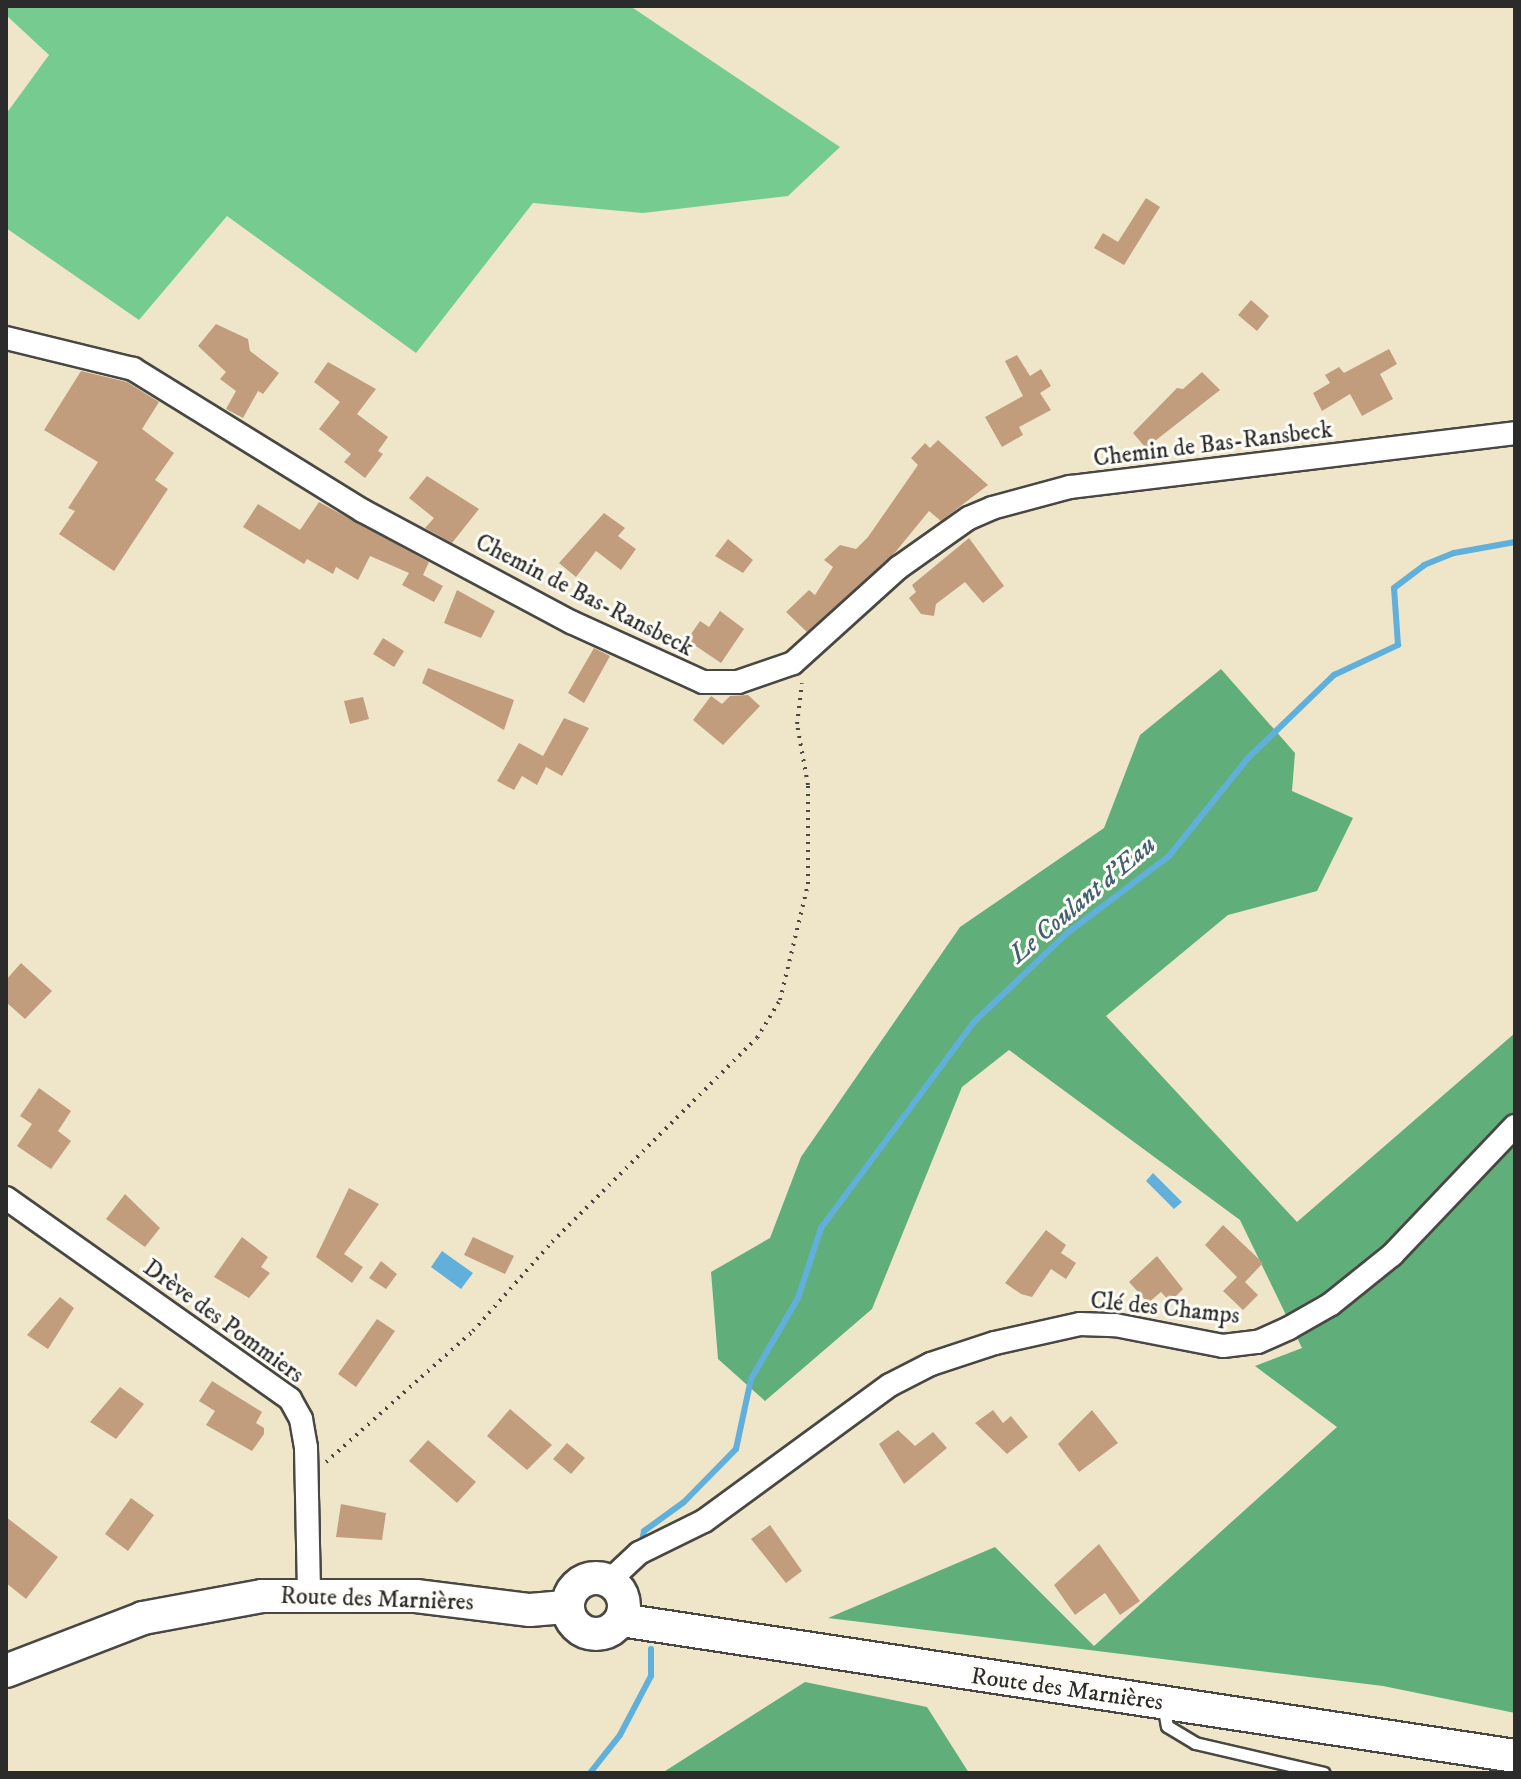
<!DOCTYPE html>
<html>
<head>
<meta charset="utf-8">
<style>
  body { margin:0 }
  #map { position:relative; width:1521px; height:1779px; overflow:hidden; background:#efe6ca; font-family:"IM FELL DW Pica",serif }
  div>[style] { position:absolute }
  .green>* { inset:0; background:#75cb90 }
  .forest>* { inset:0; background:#60af7a }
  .water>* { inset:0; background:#61afdb }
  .stream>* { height:6px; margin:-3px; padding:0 3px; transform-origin:3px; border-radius:3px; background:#61afdb }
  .building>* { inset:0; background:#c19d7e }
  .path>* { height:4px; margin-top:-2px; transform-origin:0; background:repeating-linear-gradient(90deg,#484743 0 2px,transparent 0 8px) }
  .roads { filter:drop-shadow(2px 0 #484743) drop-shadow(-2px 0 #484743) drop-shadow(0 2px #484743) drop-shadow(0 -2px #484743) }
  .lane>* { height:11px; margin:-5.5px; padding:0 5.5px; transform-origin:5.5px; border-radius:5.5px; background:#fff }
  .street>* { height:22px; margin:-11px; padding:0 11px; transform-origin:11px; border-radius:11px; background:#fff }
  .secondary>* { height:32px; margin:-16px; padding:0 16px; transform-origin:16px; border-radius:16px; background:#fff }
  .secondary>.ring { margin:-16px; padding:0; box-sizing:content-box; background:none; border:32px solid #fff; border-radius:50% }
  span { translate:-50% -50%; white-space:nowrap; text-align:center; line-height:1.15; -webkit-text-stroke:6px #fdfcf7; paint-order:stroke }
  .street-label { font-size:24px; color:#2b2b2b }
  .water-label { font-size:26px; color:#416071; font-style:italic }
  .frame { position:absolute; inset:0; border:8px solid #2b2b2b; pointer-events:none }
</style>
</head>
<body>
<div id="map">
  <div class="green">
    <i style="clip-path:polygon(6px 6px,630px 6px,840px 147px,788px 196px,643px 213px,533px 203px,416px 353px,227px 216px,139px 320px,6px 228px,6px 114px,49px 55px,6px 15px)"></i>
  </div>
  <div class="forest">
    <i style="clip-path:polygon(1221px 669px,1295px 753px,1292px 791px,1353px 818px,1317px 891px,1228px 915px,1106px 1016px,1297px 1222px,1515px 1033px,1515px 1713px,1383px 1686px,828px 1618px,995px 1547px,1094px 1646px,1337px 1427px,1255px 1366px,1302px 1348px,1240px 1220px,1009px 1050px,962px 1087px,872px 1309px,765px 1401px,718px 1359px,711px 1272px,770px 1238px,801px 1157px,960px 927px,1104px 828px,1140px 735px)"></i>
    <i style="clip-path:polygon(805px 1682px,927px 1707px,969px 1773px,662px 1773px)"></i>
  </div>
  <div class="water">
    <i style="clip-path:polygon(1153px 1173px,1182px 1202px,1174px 1209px,1146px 1181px)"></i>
    <i style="clip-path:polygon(442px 1251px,473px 1273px,461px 1289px,431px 1267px)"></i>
  </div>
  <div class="stream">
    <i style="left:642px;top:1542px;width:11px;rotate:-80deg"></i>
    <i style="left:644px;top:1531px;width:49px;rotate:-35.9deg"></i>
    <i style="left:684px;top:1502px;width:74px;rotate:-45.5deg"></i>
    <i style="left:736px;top:1449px;width:72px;rotate:-77.9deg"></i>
    <i style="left:751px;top:1379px;width:94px;rotate:-59.9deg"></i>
    <i style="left:798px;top:1298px;width:74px;rotate:-71.8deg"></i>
    <i style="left:821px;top:1228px;width:255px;rotate:-53.4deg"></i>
    <i style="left:973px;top:1023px;width:129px;rotate:-43.7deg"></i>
    <i style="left:1066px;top:934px;width:129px;rotate:-37.1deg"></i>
    <i style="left:1169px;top:856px;width:126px;rotate:-51.1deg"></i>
    <i style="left:1248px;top:758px;width:120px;rotate:-44deg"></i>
    <i style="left:1334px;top:675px;width:71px;rotate:-25.1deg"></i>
    <i style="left:1398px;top:645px;width:57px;rotate:-94deg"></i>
    <i style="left:1394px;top:588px;width:38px;rotate:-37deg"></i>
    <i style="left:1424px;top:565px;width:32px;rotate:-22deg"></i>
    <i style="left:1454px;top:553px;width:62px;rotate:-10.2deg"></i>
    <i style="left:590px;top:1773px;width:48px;rotate:-51.7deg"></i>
    <i style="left:620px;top:1735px;width:67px;rotate:-62.3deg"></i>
    <i style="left:651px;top:1676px;width:27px;rotate:-90deg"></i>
  </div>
  <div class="building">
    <i style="clip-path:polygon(1146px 198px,1160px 207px,1124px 265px,1094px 248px,1103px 233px,1118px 242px)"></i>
    <i style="clip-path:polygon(1251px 300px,1269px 316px,1257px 331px,1238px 315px)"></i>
    <i style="clip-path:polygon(216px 324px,248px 339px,250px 351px,279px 373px,263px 394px,258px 391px,243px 418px,226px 409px,236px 391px,220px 379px,226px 372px,198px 346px)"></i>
    <i style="clip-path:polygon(1389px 349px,1397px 364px,1380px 374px,1393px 399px,1362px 416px,1350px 394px,1322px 411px,1313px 393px,1330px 383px,1325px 375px,1339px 367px,1344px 373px)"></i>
    <i style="clip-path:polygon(1017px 355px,1030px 376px,1041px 369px,1051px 386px,1040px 393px,1051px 410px,1019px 427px,1023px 435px,1002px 447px,985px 417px,1023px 396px,1005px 361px)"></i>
    <i style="clip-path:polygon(328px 362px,376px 389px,357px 414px,388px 437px,378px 451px,383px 454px,365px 478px,344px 462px,351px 454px,319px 429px,340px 402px,314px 382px)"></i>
    <i style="clip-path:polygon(81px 371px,127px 382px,159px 402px,142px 429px,174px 453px,155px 480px,168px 489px,114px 571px,59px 534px,75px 511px,68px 508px,98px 462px,44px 430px)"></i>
    <i style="clip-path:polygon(1202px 372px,1220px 390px,1146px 448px,1133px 433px,1177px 388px,1183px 389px)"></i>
    <i style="clip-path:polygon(938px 440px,988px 485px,941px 521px,929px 511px,893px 555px,807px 632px,786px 612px,809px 590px,815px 595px,833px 567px,824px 560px,840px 545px,856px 549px,868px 537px,918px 465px,911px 458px,925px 443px,930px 448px)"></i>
    <i style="clip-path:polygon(427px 476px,479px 509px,452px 543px,425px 528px,434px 518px,409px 498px)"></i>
    <i style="clip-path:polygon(319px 502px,429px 562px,423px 575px,443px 586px,434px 602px,402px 585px,409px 573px,370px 556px,358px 580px,336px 567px,333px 574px,307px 559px,304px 564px,243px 527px,258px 504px,300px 530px)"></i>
    <i style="clip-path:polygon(604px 513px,625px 528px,618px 536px,636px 549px,621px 570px,596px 551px,576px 577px,559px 563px)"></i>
    <i style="clip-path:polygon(969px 538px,1004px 586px,983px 603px,965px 582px,936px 604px,934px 616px,921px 614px,909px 598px,916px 592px,912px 585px)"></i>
    <i style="clip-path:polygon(728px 539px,753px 560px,743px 573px,715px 556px)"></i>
    <i style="clip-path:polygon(457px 590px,495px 611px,481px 638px,444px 623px)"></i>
    <i style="clip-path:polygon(720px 611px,744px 629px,721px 663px,687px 640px,700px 621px,709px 627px)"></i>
    <i style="clip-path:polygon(383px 638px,404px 651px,394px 667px,373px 654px)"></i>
    <i style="clip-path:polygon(594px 648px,610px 656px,584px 703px,568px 693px)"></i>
    <i style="clip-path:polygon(428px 668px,514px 700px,504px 730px,422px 683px)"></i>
    <i style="clip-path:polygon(748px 695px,760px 706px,723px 745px,693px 720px,711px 696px,722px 704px,730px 696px)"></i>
    <i style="clip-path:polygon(363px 697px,369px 719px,350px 724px,344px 701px)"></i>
    <i style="clip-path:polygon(564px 718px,589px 728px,562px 776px,546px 767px,537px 785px,522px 776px,514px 790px,497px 781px,519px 743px,543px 756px)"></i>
    <i style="clip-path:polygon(21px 963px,52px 991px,25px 1019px,6px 1002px,6px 980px)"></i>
    <i style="clip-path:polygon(39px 1088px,71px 1111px,58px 1131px,71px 1141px,51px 1169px,17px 1146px,32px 1124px,20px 1116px)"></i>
    <i style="clip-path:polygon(349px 1188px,379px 1204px,344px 1254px,363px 1267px,352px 1283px,316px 1257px)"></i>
    <i style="clip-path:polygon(125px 1194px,160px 1228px,145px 1247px,106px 1219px)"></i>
    <i style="clip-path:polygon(1223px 1225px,1263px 1263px,1245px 1282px,1258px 1295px,1243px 1310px,1223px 1291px,1237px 1277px,1205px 1245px)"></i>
    <i style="clip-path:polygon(1046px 1230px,1066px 1245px,1061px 1253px,1076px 1263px,1066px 1279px,1051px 1269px,1032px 1297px,1021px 1294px,1005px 1283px)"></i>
    <i style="clip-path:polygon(242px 1237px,268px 1257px,261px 1267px,270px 1273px,249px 1298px,214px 1277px)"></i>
    <i style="clip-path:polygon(473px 1237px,514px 1256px,505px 1274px,464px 1255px)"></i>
    <i style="clip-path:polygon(1157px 1256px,1183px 1289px,1170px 1302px,1161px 1292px,1148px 1303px,1129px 1282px)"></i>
    <i style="clip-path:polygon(381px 1261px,397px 1274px,386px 1289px,369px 1278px)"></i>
    <i style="clip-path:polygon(60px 1297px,74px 1308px,48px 1349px,27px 1335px)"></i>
    <i style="clip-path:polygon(377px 1319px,395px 1331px,356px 1387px,338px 1374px)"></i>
    <i style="clip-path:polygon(212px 1381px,262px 1412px,256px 1423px,264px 1428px,264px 1434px,252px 1451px,206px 1425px,215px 1411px,199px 1401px)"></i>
    <i style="clip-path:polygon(120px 1387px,144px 1404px,116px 1439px,90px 1422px)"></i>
    <i style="clip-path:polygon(510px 1409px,552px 1445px,527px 1470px,487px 1436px)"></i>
    <i style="clip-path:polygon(993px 1410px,1003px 1423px,1011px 1416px,1028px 1437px,1007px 1454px,975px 1423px)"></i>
    <i style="clip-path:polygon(1092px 1410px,1118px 1443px,1079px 1472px,1058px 1444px)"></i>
    <i style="clip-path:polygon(898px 1430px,915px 1446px,933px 1432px,947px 1448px,904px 1484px,879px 1444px)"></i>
    <i style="clip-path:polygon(428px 1440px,476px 1482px,457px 1503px,409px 1461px)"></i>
    <i style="clip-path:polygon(567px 1443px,585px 1458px,571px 1474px,553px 1459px)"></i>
    <i style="clip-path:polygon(131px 1498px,154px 1515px,128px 1551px,105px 1534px)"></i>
    <i style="clip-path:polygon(341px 1504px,386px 1513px,382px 1540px,336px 1537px)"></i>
    <i style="clip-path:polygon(6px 1517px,58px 1557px,26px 1599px,6px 1583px)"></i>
    <i style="clip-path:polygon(770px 1525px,802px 1571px,786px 1583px,751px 1539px)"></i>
    <i style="clip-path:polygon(1099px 1544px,1140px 1601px,1120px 1615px,1105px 1593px,1075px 1615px,1054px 1585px)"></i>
  </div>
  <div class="path">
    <i style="left:326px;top:1462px;width:197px;rotate:-41.7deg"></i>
    <i style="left:473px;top:1331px;width:119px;rotate:-48.4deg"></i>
    <i style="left:552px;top:1242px;width:289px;rotate:-44.9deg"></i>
    <i style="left:757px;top:1038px;width:44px;rotate:-58.8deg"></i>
    <i style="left:780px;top:1000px;width:119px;rotate:-76.4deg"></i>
    <i style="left:808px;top:884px;width:99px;rotate:-90deg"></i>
    <i style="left:808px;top:785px;width:62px;rotate:-100.2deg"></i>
    <i style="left:797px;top:724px;width:41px;rotate:-83deg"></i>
  </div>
  <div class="roads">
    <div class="lane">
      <i style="left:1163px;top:1704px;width:22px;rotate:80deg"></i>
      <i style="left:1167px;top:1726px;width:33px;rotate:31deg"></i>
      <i style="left:1195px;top:1743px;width:132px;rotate:13.1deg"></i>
    </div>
    <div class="street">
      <i style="left:6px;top:338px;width:131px;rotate:13.7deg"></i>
      <i style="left:133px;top:369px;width:270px;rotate:31.7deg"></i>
      <i style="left:363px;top:511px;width:236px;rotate:28.1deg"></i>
      <i style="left:571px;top:622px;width:145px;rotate:24.4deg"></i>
      <i style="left:703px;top:682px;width:35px"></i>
      <i style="left:738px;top:682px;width:58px;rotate:-19.1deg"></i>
      <i style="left:793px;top:663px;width:142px;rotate:-42.1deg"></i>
      <i style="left:898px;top:568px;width:87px;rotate:-35.2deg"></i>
      <i style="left:969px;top:518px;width:25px;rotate:-23deg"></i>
      <i style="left:992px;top:508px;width:81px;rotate:-15.1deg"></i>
      <i style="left:1070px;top:487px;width:448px;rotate:-6.9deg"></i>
      <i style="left:6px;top:1198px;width:348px;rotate:35.3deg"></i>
      <i style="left:290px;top:1399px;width:23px;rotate:61deg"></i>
      <i style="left:301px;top:1419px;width:29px;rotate:80deg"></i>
      <i style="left:306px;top:1448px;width:145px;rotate:88.8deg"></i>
      <i style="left:609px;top:1581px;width:41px;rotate:-43deg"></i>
      <i style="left:639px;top:1553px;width:72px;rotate:-26.2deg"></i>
      <i style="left:704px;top:1521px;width:230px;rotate:-36.2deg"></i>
      <i style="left:890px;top:1385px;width:46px;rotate:-27.1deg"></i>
      <i style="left:931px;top:1364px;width:67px;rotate:-18.2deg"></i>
      <i style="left:995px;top:1343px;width:87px;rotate:-12.6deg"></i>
      <i style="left:1080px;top:1324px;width:35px;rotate:2deg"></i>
      <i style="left:1115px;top:1325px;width:110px;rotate:11deg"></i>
      <i style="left:1223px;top:1346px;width:35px;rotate:-7deg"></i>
      <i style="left:1258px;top:1342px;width:34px;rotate:-24deg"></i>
      <i style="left:1289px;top:1328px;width:48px;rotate:-29.7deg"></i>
      <i style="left:1331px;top:1304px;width:78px;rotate:-38.8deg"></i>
      <i style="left:1392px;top:1255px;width:178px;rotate:-46.4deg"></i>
    </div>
    <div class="secondary">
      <i class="ring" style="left:568px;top:1578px;width:24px;height:24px"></i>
      <i style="left:621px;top:1620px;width:904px;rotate:8.65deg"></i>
      <i style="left:6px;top:1671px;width:147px;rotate:-21.1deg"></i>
      <i style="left:143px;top:1618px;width:121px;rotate:-10.5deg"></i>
      <i style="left:262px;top:1596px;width:154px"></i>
      <i style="left:416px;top:1596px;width:115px;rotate:7deg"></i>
      <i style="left:530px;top:1610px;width:38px;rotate:-5deg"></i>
    </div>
  </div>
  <div class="street-label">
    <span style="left:1213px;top:445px;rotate:-7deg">Chemin de Bas-Ransbeck</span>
    <span style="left:584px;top:596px;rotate:27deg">Chemin de Bas-Ransbeck</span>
    <span style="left:1165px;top:1309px;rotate:6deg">Clé des Champs</span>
    <span style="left:223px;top:1322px;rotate:36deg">Drève des Pommiers</span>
    <span style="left:377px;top:1600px;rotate:2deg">Route des Marnières</span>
    <span style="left:1067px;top:1690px;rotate:8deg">Route des Marnières</span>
  </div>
  <div class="water-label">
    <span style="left:1083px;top:900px;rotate:-40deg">Le Coulant d'Eau</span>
  </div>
  <div class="frame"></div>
</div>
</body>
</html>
